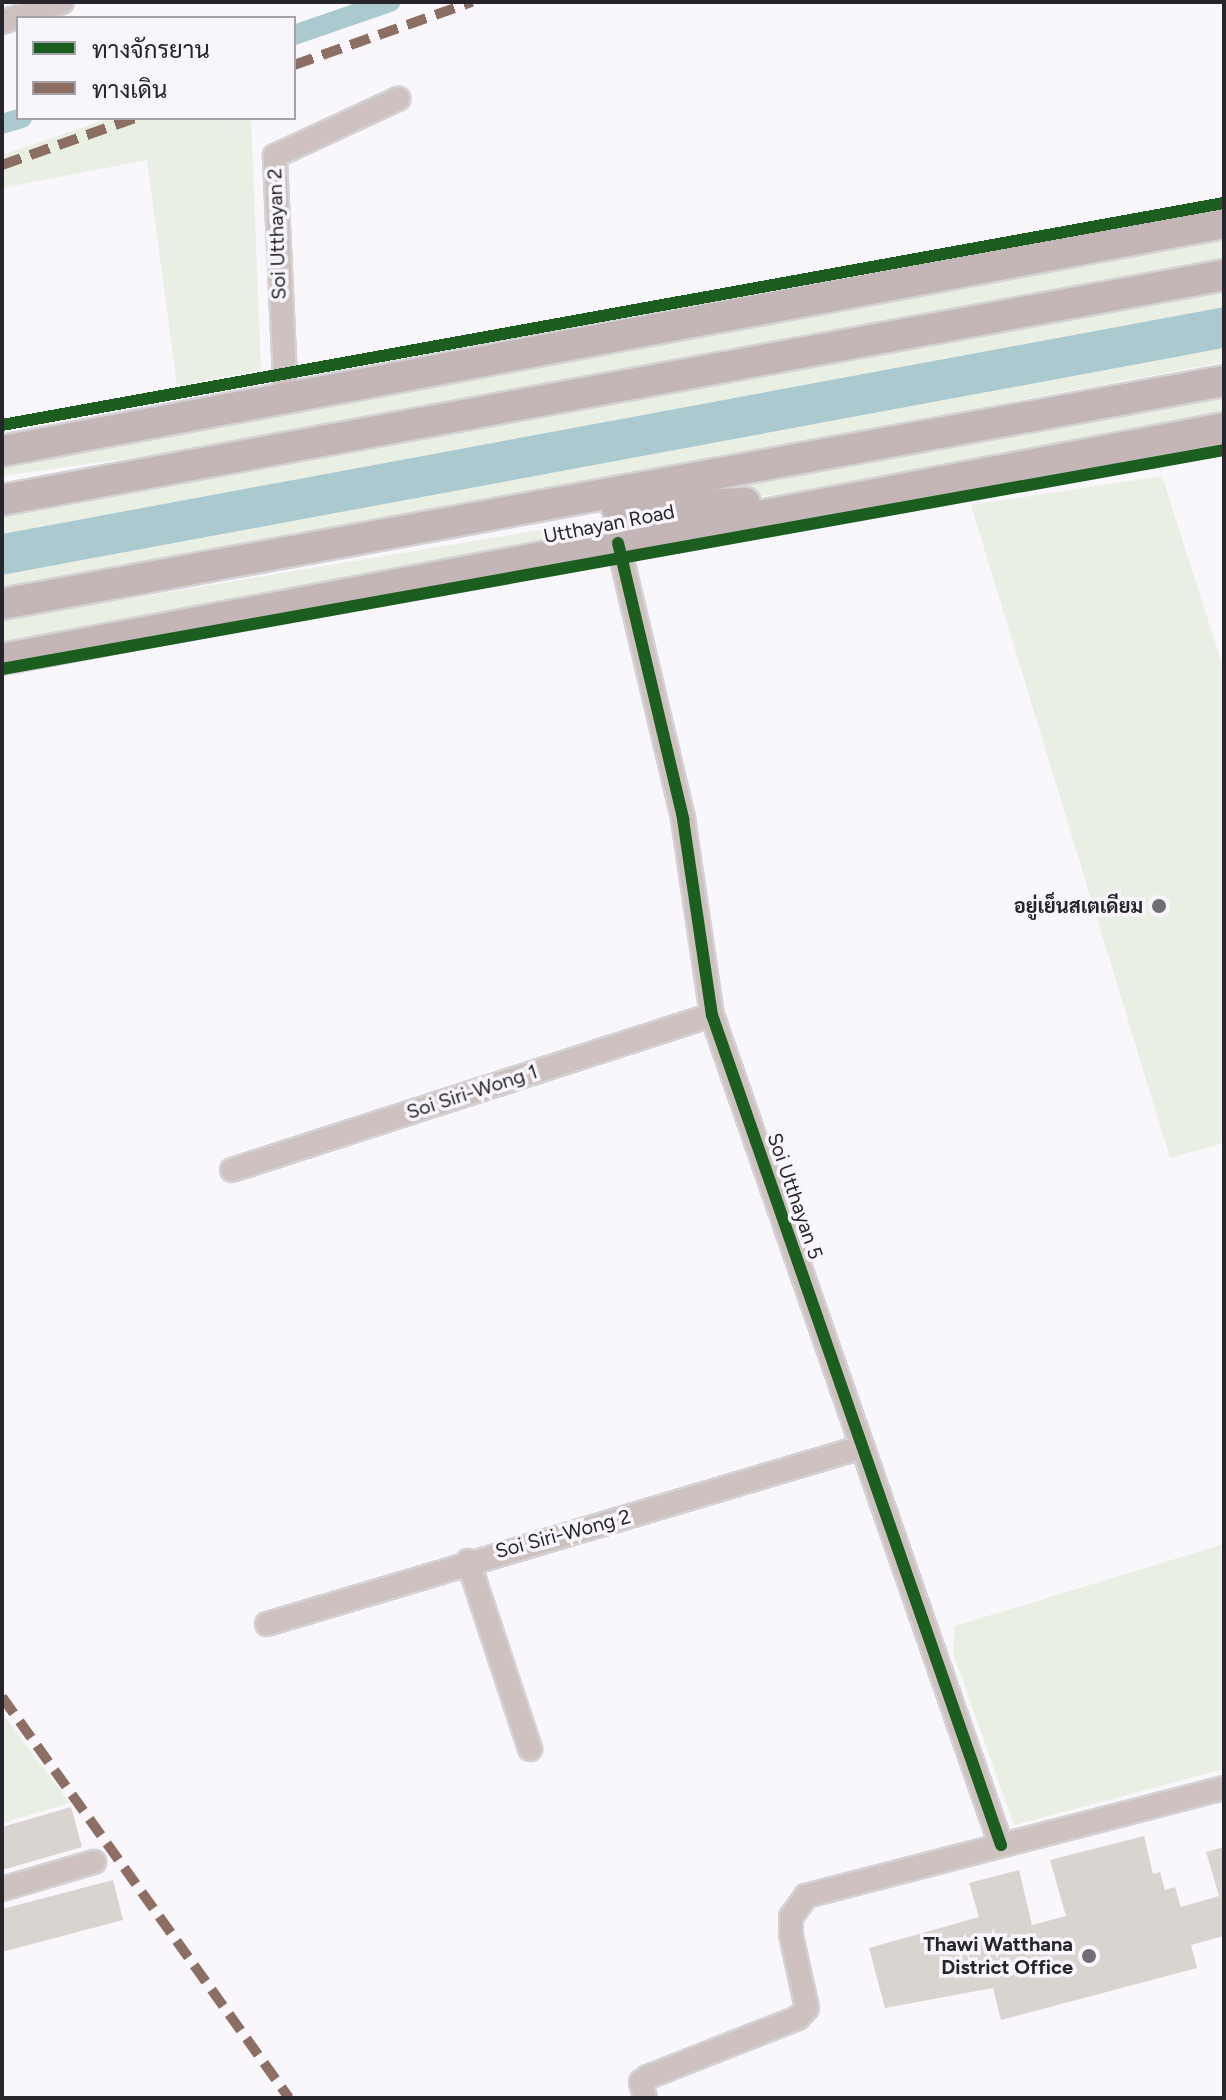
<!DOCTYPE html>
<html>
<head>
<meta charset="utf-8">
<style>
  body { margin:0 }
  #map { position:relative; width:1226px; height:2100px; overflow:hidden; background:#f9f7fb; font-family:Figtree,Sarabun,sans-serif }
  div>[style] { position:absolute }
  .green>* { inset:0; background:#e9efe3 }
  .water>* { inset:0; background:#abcad0 }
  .canal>* { height:20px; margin:-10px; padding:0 10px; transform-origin:10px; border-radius:10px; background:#abcad0 }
  .building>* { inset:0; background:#dad4d1 }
  .roads { filter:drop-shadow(2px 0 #d3d2d5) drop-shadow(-2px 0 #d3d2d5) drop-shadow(0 2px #d3d2d5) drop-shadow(0 -2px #d3d2d5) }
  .street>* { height:22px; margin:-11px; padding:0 11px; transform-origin:11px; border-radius:11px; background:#cec1c0 }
  .secondary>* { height:30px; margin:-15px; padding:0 15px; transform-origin:15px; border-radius:15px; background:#c4b6b6 }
  .quiet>* { height:10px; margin-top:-5px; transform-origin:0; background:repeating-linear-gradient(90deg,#8d6e63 0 20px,transparent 0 30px) }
  .cycleway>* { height:12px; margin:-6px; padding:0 6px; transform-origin:6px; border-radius:6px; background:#1b5e20 }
  .dots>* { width:22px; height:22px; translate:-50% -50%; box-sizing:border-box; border:4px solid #f8f5fd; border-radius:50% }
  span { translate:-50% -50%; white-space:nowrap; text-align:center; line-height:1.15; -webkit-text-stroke:7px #f8f5fd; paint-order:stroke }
  .street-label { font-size:20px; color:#27242b }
  .poi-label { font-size:20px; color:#27242b; font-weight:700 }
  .right { translate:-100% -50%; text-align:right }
  .frame { position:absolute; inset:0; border:4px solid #27242b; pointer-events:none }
  .legend { position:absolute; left:16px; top:16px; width:280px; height:104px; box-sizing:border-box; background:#f8f5fd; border:2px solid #a4a1a9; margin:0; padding:10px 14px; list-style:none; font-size:24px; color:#27242b }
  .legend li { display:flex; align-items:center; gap:16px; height:40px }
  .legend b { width:40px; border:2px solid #a4a1a9 }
</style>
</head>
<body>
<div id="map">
  <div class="green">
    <i style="clip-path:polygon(110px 118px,251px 118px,261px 370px,177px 386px,147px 160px,2px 188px,2px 155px)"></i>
    <i style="clip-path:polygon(1224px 235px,1224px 264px,243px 442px,2px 476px,2px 462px)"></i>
    <i style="clip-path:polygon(1224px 292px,1224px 307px,2px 534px,2px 518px)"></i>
    <i style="clip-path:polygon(1224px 348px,1224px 362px,2px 590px,2px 575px)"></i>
    <i style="clip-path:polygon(1224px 394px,1224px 420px,841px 492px,695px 498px,694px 492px)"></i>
    <i style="clip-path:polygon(1162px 476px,1224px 670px,1224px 1143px,1170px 1158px,971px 505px)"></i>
    <i style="clip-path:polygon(617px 517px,692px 518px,2px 646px,2px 620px)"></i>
    <i style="clip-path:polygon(1224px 1544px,1224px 1769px,1014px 1825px,953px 1653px,955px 1626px)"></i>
    <i style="clip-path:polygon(2px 1712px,3px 1714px,70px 1803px,2px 1823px)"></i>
  </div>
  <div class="water">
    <i style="clip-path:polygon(1224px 307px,1224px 348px,2px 575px,2px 534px)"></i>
  </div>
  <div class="canal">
    <i style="left:294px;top:35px;width:102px;rotate:-19deg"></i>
    <i style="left:2px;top:124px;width:21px;rotate:-17deg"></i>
  </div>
  <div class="building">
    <i style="clip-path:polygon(71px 1807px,82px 1847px,2px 1870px,2px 1827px)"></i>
    <i style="clip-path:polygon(1144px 1836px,1153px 1874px,1160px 1872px,1165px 1890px,1175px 1887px,1181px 1907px,1219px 1896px,1206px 1852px,1224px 1847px,1224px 1936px,1191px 1945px,1197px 1968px,1001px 2020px,993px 1988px,885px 2008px,869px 1948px,979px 1917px,969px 1883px,1019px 1870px,1032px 1925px,1066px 1916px,1050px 1860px)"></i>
    <i style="clip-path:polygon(113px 1880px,123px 1920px,2px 1952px,2px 1909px)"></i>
  </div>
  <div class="roads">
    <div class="street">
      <i style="left:2px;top:22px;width:63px;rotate:-18.4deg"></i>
      <i style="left:286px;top:401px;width:245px;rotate:-92.6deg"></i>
      <i style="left:275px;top:156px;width:136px;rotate:-24.9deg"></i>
      <i style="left:618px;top:543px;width:284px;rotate:76.7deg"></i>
      <i style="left:683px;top:819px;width:198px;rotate:81.6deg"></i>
      <i style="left:712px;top:1015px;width:879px;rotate:70.8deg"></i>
      <i style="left:232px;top:1170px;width:504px;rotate:-17.9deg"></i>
      <i style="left:468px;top:1561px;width:198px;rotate:71.7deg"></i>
      <i style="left:267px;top:1624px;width:618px;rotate:-16.56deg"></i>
      <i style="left:2px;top:1889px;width:96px;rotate:-16.4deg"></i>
      <i style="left:645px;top:2098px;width:16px;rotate:-104deg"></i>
      <i style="left:641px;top:2082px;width:9px;rotate:-36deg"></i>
      <i style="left:648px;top:2077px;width:161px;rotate:-21.5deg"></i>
      <i style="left:798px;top:2018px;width:13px;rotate:-48deg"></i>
      <i style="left:807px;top:2008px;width:75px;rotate:-102.4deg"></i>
      <i style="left:791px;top:1935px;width:18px;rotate:-90deg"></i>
      <i style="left:791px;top:1917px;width:26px;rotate:-54deg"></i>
      <i style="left:806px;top:1896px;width:432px;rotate:-14.5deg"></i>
    </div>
    <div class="secondary">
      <i style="left:2px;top:451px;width:1243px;rotate:-10.57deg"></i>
      <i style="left:2px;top:500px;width:1243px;rotate:-10.43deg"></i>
      <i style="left:617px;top:508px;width:128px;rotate:-2.2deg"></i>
      <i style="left:2px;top:604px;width:1242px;rotate:-10.34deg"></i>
      <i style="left:2px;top:659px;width:1244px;rotate:-10.7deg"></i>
    </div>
  </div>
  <div class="quiet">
    <i style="left:294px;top:65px;width:189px;rotate:-19.5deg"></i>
    <i style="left:2px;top:165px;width:141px;rotate:-19.5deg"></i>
    <i style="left:2px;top:1697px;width:493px;rotate:54.4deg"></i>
  </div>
  <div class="cycleway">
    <i style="left:2px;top:425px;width:1242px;rotate:-10.3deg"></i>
    <i style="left:618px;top:543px;width:284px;rotate:76.7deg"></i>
    <i style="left:683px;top:819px;width:198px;rotate:81.6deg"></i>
    <i style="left:712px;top:1015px;width:879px;rotate:70.8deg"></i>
    <i style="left:2px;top:669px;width:1241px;rotate:-10.16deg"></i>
  </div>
  <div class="dots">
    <i style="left:1159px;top:906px;background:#706e74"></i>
    <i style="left:1089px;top:1956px;background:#706e74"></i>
  </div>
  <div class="street-label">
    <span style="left:277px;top:234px;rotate:-92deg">Soi Utthayan 2</span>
    <span style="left:609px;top:524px;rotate:-11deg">Utthayan Road</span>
    <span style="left:472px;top:1092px;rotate:-18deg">Soi Siri-Wong 1</span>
    <span style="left:795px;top:1196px;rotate:71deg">Soi Utthayan 5</span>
    <span style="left:563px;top:1534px;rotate:-15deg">Soi Siri-Wong 2</span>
  </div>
  <div class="poi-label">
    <span class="right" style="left:1143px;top:906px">อยู่เย็นสเตเดียม</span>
    <span class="right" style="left:1073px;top:1956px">Thawi Watthana<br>District Office</span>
  </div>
  <div class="frame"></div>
  <ul class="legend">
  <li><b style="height:10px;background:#1b5e20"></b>ทางจักรยาน</li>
  <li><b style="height:10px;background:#8d6e63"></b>ทางเดิน</li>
  </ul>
</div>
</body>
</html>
